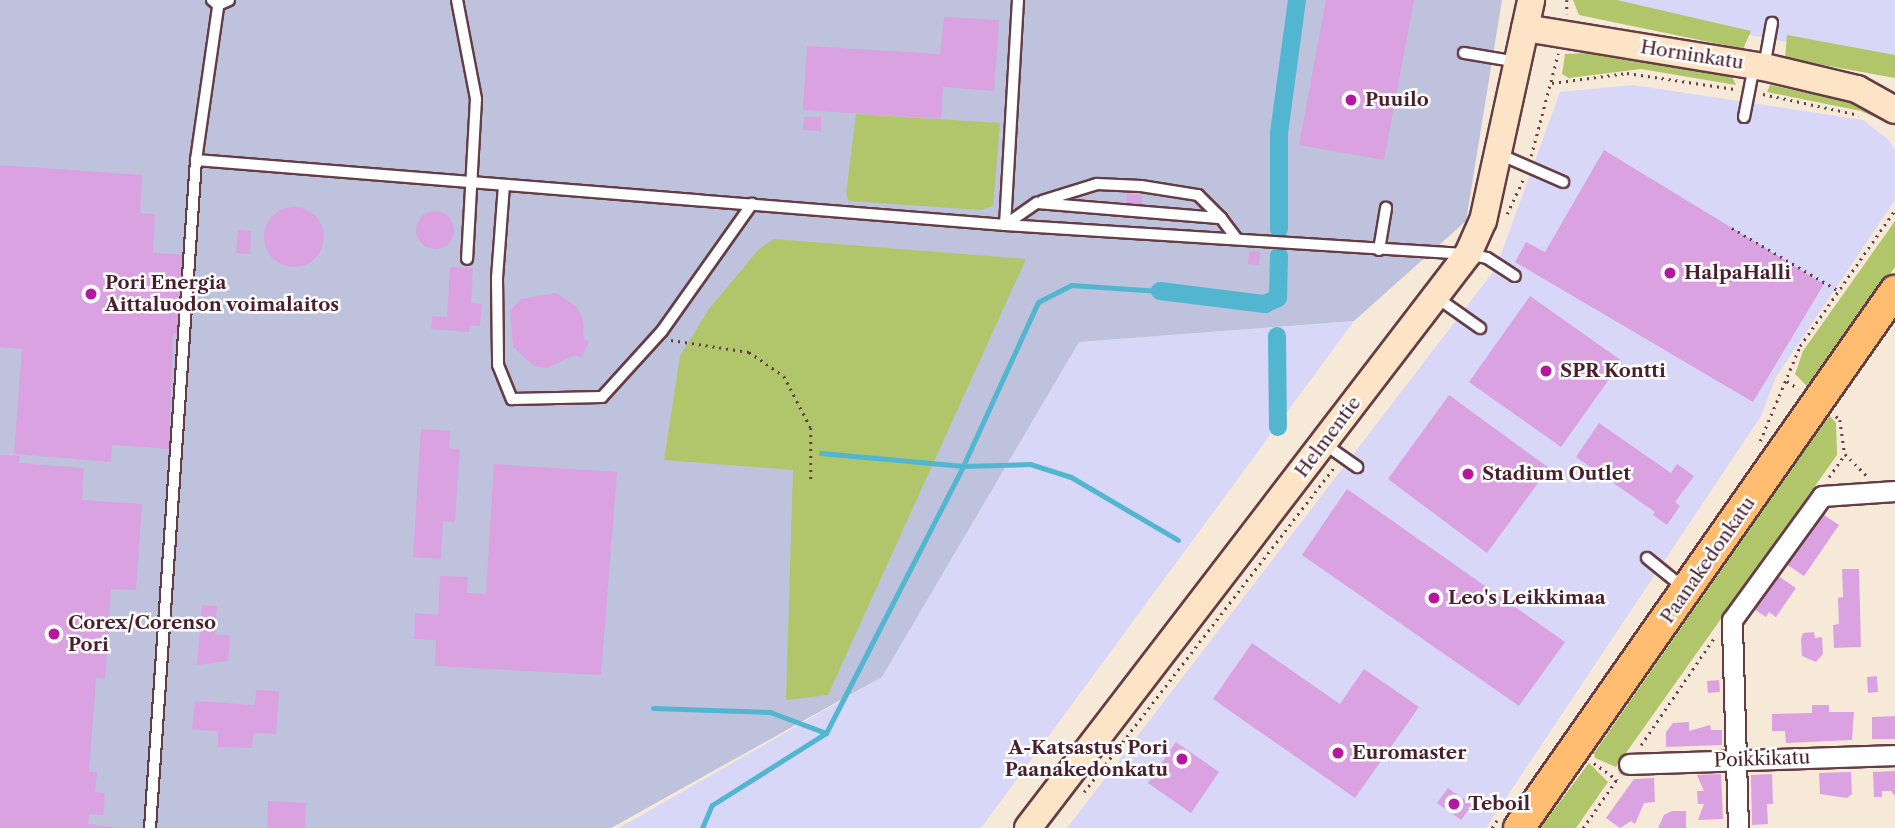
<!DOCTYPE html>
<html>
<head>
<meta charset="utf-8">
<style>
  body { margin:0 }
  #map { position:relative; width:1895px; height:828px; overflow:hidden; background:#f7e9d7; font-family:"Libre Caslon Text",serif }
  div>[style] { position:absolute }
  .built>* { inset:0; background:#d8d7f8 }
  .industrial>* { inset:0; background:#bfc2dd }
  .green>* { inset:0; background:#b1c66a }
  .stream>* { height:5px; margin:-2.5px; padding:0 2.5px; transform-origin:2.5px; border-radius:2.5px; background:#52b6d1 }
  .canal>* { height:18px; margin:-9px; padding:0 9px; transform-origin:9px; border-radius:9px; background:#52b6d1 }
  .building>* { inset:0; background:#daa2e0 }
  .round { border-radius:50% }
  .path>* { height:2.5px; margin-top:-1.25px; transform-origin:0; background:repeating-linear-gradient(90deg,#643d45 0 2px,transparent 0 7px) }
  .roads { filter:drop-shadow(2px 0 #643d45) drop-shadow(-2px 0 #643d45) drop-shadow(0 2px #643d45) drop-shadow(0 -2px #643d45) }
  .lane>* { height:10px; margin:-5px; padding:0 5px; transform-origin:5px; border-radius:5px; background:#fff }
  .street>* { height:19px; margin:-9.5px; padding:0 9.5px; transform-origin:9.5px; border-radius:9.5px; background:#fff }
  .secondary>* { height:26px; margin:-13px; padding:0 13px; transform-origin:13px; border-radius:13px; background:#fee4c6 }
  .primary>* { height:30px; margin:-15px; padding:0 15px; transform-origin:15px; border-radius:15px; background:#fdbc70 }
  .dots>* { width:19px; height:19px; translate:-50% -50%; box-sizing:border-box; border:4px solid #fff; border-radius:50% }
  span { translate:-50% -50%; white-space:nowrap; text-align:center; line-height:1.15; -webkit-text-stroke:5px #fff; paint-order:stroke }
  .street-label { font-size:19px; color:#4a1f2b }
  .poi-label { font-size:19px; color:#4a1f2b; font-weight:700 }
  .left { translate:0 -50%; text-align:left }
  .right { translate:-100% -50%; text-align:right }
</style>
</head>
<body>
<div id="map">
  <div class="built">
    <i style="clip-path:polygon(1606px 0,1895px 0,1895px 63px,1630px 12px)"></i>
    <i style="clip-path:polygon(1633px 85px,1863px 120px,1889px 140px,1895px 150px,1895px 200px,1776px 377px,1761px 416px,1486px 828px,1067px 828px,1496px 268px,1560px 92px)"></i>
    <i style="clip-path:polygon(1354px 321px,981px 828px,619px 828px,882px 677px,1079px 342px)"></i>
  </div>
  <div class="industrial">
    <i style="clip-path:polygon(0 0,1502px 0,1466px 221px,1354px 321px,1079px 342px,882px 677px,611px 828px,0 828px)"></i>
  </div>
  <div class="green">
    <i style="clip-path:polygon(1573px 0,1617px 0,1751px 31px,1743px 49px,1579px 15px)"></i>
    <i style="clip-path:polygon(1787px 35px,1895px 55px,1895px 78px,1785px 58px)"></i>
    <i style="clip-path:polygon(1587px 53px,1732px 77px,1736px 85px,1641px 69px,1569px 78px,1562px 74px,1565px 54px)"></i>
    <i style="clip-path:polygon(1770px 85px,1874px 107px,1895px 116px,1895px 126px,1861px 111px,1767px 92px)"></i>
    <i style="clip-path:polygon(856px 114px,1000px 123px,993px 206px,980px 210px,849px 201px,846px 194px)"></i>
    <i style="clip-path:polygon(1895px 221px,1895px 267px,1810px 389px,1795px 374px,1803px 351px)"></i>
    <i style="clip-path:polygon(774px 239px,1026px 259px,828px 695px,786px 700px,793px 470px,664px 460px,680px 356px,709px 309px,759px 249px)"></i>
    <i style="clip-path:polygon(1829px 415px,1836px 423px,1837px 455px,1616px 767px,1595px 758px,1594px 753px)"></i>
    <i style="clip-path:polygon(1589px 763px,1608px 782px,1576px 828px,1540px 828px)"></i>
  </div>
  <div class="stream">
    <i style="left:821px;top:453px;width:143px;rotate:5.2deg"></i>
    <i style="left:963px;top:466px;width:67px;rotate:-1.7deg"></i>
    <i style="left:1030px;top:464px;width:43px;rotate:17.6deg"></i>
    <i style="left:1071px;top:477px;width:124px;rotate:30.5deg"></i>
    <i style="left:653px;top:708px;width:117px;rotate:2deg"></i>
    <i style="left:770px;top:712px;width:60px;rotate:20.6deg"></i>
    <i style="left:702px;top:828px;width:25px;rotate:-67deg"></i>
    <i style="left:712px;top:805px;width:135px;rotate:-32.3deg"></i>
    <i style="left:826px;top:733px;width:300px;rotate:-62.8deg"></i>
    <i style="left:963px;top:466px;width:180px;rotate:-65.4deg"></i>
    <i style="left:1038px;top:302px;width:37px;rotate:-27deg"></i>
    <i style="left:1071px;top:285px;width:89px;rotate:3.9deg"></i>
  </div>
  <div class="canal">
    <i style="left:1279px;top:229px;width:96px;rotate:-90deg"></i>
    <i style="left:1279px;top:133px;width:134px;rotate:-82.3deg"></i>
    <i style="left:1160px;top:291px;width:106px;rotate:7.1deg"></i>
    <i style="left:1265px;top:304px;width:14px;rotate:-25deg"></i>
    <i style="left:1278px;top:298px;width:42px;rotate:-88.6deg"></i>
    <i style="left:1277px;top:336px;width:91px;rotate:89.4deg"></i>
  </div>
  <div class="building">
    <i style="clip-path:polygon(1326px 0,1414px 0,1384px 160px,1299px 145px)"></i>
    <i style="clip-path:polygon(944px 17px,999px 20px,994px 91px,943px 87px,941px 119px,803px 110px,807px 46px,940px 54px)"></i>
    <i style="clip-path:polygon(804px 117px,821px 117px,821px 131px,803px 130px)"></i>
    <i style="clip-path:polygon(1604px 150px,1824px 284px,1753px 402px,1515px 262px,1526px 242px,1545px 252px)"></i>
    <i style="clip-path:polygon(0 165px,142px 175px,140px 213px,155px 214px,153px 253px,184px 255px,178px 333px,173px 333px,169px 449px,112px 445px,111px 462px,14px 454px,22px 349px,0 347px)"></i>
    <i style="clip-path:polygon(1127px 194px,1142px 195px,1142px 206px,1126px 204px)"></i>
    <i class="round" style="left:264px;top:207px;width:60px;height:60px"></i>
    <i class="round" style="left:416px;top:211px;width:38px;height:38px"></i>
    <i style="clip-path:polygon(238px 230px,251px 231px,250px 254px,236px 253px)"></i>
    <i style="clip-path:polygon(1249px 251px,1260px 251px,1259px 265px,1248px 264px)"></i>
    <i style="clip-path:polygon(450px 267px,473px 268px,471px 303px,482px 304px,480px 326px,470px 325px,469px 332px,431px 329px,432px 316px,447px 317px)"></i>
    <i style="clip-path:polygon(556px 293px,577px 307px,583px 319px,584px 339px,589px 342px,581px 358px,575px 355px,547px 368px,534px 366px,513px 347px,510px 311px,521px 299px)"></i>
    <i style="clip-path:polygon(1530px 296px,1622px 361px,1561px 447px,1469px 382px)"></i>
    <i style="clip-path:polygon(1449px 395px,1549px 468px,1487px 553px,1388px 479px)"></i>
    <i style="clip-path:polygon(1599px 423px,1671px 473px,1677px 464px,1694px 476px,1675px 502px,1680px 506px,1667px 525px,1653px 515px,1655px 512px,1576px 457px)"></i>
    <i style="clip-path:polygon(421px 429px,450px 431px,449px 448px,460px 449px,455px 522px,443px 521px,441px 559px,413px 557px)"></i>
    <i style="clip-path:polygon(0 455px,20px 456px,19px 463px,84px 468px,82px 500px,142px 504px,136px 590px,111px 589px,105px 679px,96px 678px,89px 772px,97px 772px,95px 792px,105px 793px,103px 815px,89px 814px,88px 824px,122px 828px,0 828px)"></i>
    <i style="clip-path:polygon(494px 464px,617px 472px,601px 675px,435px 666px,436px 640px,414px 639px,415px 613px,438px 615px,440px 576px,468px 577px,467px 593px,486px 594px)"></i>
    <i style="clip-path:polygon(1347px 489px,1565px 642px,1519px 706px,1302px 555px)"></i>
    <i style="clip-path:polygon(1821px 513px,1839px 525px,1804px 576px,1786px 564px)"></i>
    <i style="clip-path:polygon(1842px 569px,1859px 569px,1861px 647px,1834px 648px,1833px 625px,1839px 624px,1838px 598px,1843px 597px)"></i>
    <i style="clip-path:polygon(1778px 576px,1796px 588px,1776px 617px,1769px 612px,1766px 617px,1754px 609px)"></i>
    <i style="clip-path:polygon(202px 605px,217px 606px,215px 635px,230px 635px,228px 661px,197px 665px)"></i>
    <i style="clip-path:polygon(1814px 632px,1815px 638px,1822px 637px,1823px 654px,1816px 662px,1802px 656px,1801px 639px,1803px 633px)"></i>
    <i style="clip-path:polygon(1252px 643px,1340px 704px,1364px 669px,1419px 707px,1355px 798px,1213px 699px)"></i>
    <i style="clip-path:polygon(1877px 676px,1878px 692px,1868px 693px,1867px 677px)"></i>
    <i style="clip-path:polygon(1719px 680px,1720px 692px,1708px 693px,1707px 681px)"></i>
    <i style="clip-path:polygon(256px 690px,279px 691px,276px 734px,253px 733px,252px 748px,218px 747px,218px 731px,192px 730px,195px 701px,255px 705px)"></i>
    <i style="clip-path:polygon(1812px 705px,1829px 705px,1829px 712px,1854px 712px,1852px 740px,1786px 743px,1785px 731px,1772px 731px,1772px 714px,1812px 713px)"></i>
    <i style="clip-path:polygon(1895px 716px,1895px 739px,1872px 739px,1872px 717px)"></i>
    <i style="clip-path:polygon(1689px 722px,1689px 731px,1710px 725px,1711px 730px,1722px 730px,1722px 745px,1666px 747px,1666px 732px,1673px 723px)"></i>
    <i style="clip-path:polygon(1176px 742px,1219px 772px,1191px 813px,1148px 783px)"></i>
    <i style="clip-path:polygon(1895px 771px,1895px 796px,1891px 791px,1882px 791px,1882px 797px,1874px 797px,1873px 772px)"></i>
    <i style="clip-path:polygon(1851px 772px,1852px 794px,1847px 798px,1820px 794px,1819px 773px)"></i>
    <i style="clip-path:polygon(1721px 774px,1723px 819px,1698px 820px,1704px 804px,1698px 804px,1697px 791px,1704px 791px,1697px 775px)"></i>
    <i style="clip-path:polygon(1772px 774px,1773px 804px,1767px 804px,1768px 824px,1752px 825px,1751px 775px)"></i>
    <i style="clip-path:polygon(1654px 778px,1655px 802px,1644px 803px,1635px 824px,1631px 821px,1620px 828px,1606px 818px,1634px 779px)"></i>
    <i style="clip-path:polygon(1448px 788px,1472px 805px,1461px 820px,1437px 803px)"></i>
    <i style="clip-path:polygon(268px 801px,306px 803px,305px 828px,267px 828px)"></i>
    <i style="clip-path:polygon(1672px 811px,1686px 811px,1686px 828px,1658px 828px,1664px 815px)"></i>
  </div>
  <div class="path">
    <i style="left:1567px;top:0;width:14px;rotate:90deg"></i>
    <i style="left:1552px;top:83px;width:76px;rotate:-7.6deg"></i>
    <i style="left:1627px;top:73px;width:109px;rotate:8.4deg"></i>
    <i style="left:1763px;top:94px;width:98px;rotate:12.3deg"></i>
    <i style="left:1531px;top:156px;width:106px;rotate:-75.2deg"></i>
    <i style="left:1507px;top:214px;width:38px;rotate:-65deg"></i>
    <i style="left:1732px;top:228px;width:124px;rotate:30.5deg"></i>
    <i style="left:671px;top:340px;width:79px;rotate:8.7deg"></i>
    <i style="left:749px;top:352px;width:42px;rotate:34.4deg"></i>
    <i style="left:784px;top:376px;width:59px;rotate:62.6deg"></i>
    <i style="left:811px;top:428px;width:51px;rotate:90deg"></i>
    <i style="left:1787px;top:381px;width:14px;rotate:34deg"></i>
    <i style="left:1836px;top:416px;width:6px;rotate:45deg"></i>
    <i style="left:1840px;top:420px;width:34px;rotate:82deg"></i>
    <i style="left:1845px;top:454px;width:30px;rotate:45deg"></i>
    <i style="left:1760px;top:441px;width:103px;rotate:-67.2deg"></i>
    <i style="left:1800px;top:346px;width:166px;rotate:-55.1deg"></i>
    <i style="left:1829px;top:477px;width:28px;rotate:-55deg"></i>
    <i style="left:1641px;top:745px;width:130px;rotate:-55.7deg"></i>
    <i style="left:1594px;top:763px;width:29px;rotate:36deg"></i>
    <i style="left:1084px;top:792px;width:410px;rotate:-52.4deg"></i>
    <i style="left:1492px;top:828px;width:9px;rotate:-58deg"></i>
    <i style="left:1583px;top:828px;width:63px;rotate:-55.3deg"></i>
  </div>
  <div class="roads">
    <div class="lane">
      <i style="left:212px;top:0;width:8px;rotate:40deg"></i>
      <i style="left:218px;top:5px;width:12px;rotate:-24deg"></i>
      <i style="left:457px;top:0;width:101px;rotate:79.1deg"></i>
      <i style="left:476px;top:99px;width:160px;rotate:93.2deg"></i>
      <i style="left:1464px;top:53px;width:55px;rotate:9.5deg"></i>
      <i style="left:1764px;top:67px;width:45px;rotate:-79.7deg"></i>
      <i style="left:1744px;top:117px;width:52px;rotate:-78.9deg"></i>
      <i style="left:1499px;top:154px;width:70px;rotate:23.6deg"></i>
      <i style="left:196px;top:160px;width:812px;rotate:4.59deg"></i>
      <i style="left:1005px;top:225px;width:464px;rotate:3.6deg"></i>
      <i style="left:1468px;top:254px;width:19px;rotate:12deg"></i>
      <i style="left:1487px;top:258px;width:33px;rotate:33deg"></i>
      <i style="left:504px;top:185px;width:93px;rotate:94.3deg"></i>
      <i style="left:497px;top:278px;width:87px;rotate:89.3deg"></i>
      <i style="left:498px;top:365px;width:37px;rotate:68deg"></i>
      <i style="left:512px;top:399px;width:90px;rotate:-1.3deg"></i>
      <i style="left:602px;top:397px;width:89px;rotate:-47.7deg"></i>
      <i style="left:662px;top:331px;width:156px;rotate:-54.7deg"></i>
      <i style="left:1042px;top:201px;width:58px;rotate:-17.2deg"></i>
      <i style="left:1097px;top:184px;width:44px;rotate:2.6deg"></i>
      <i style="left:1141px;top:186px;width:58px;rotate:9deg"></i>
      <i style="left:1198px;top:195px;width:33px;rotate:45deg"></i>
      <i style="left:1005px;top:225px;width:39px;rotate:-35deg"></i>
      <i style="left:1037px;top:203px;width:185px;rotate:4.7deg"></i>
      <i style="left:1221px;top:218px;width:26px;rotate:53deg"></i>
      <i style="left:1005px;top:225px;width:225px;rotate:-86.7deg"></i>
      <i style="left:1379px;top:250px;width:43px;rotate:-80.5deg"></i>
      <i style="left:1436px;top:297px;width:54px;rotate:35.2deg"></i>
      <i style="left:1323px;top:443px;width:42px;rotate:35.2deg"></i>
      <i style="left:1647px;top:558px;width:48px;rotate:39deg"></i>
      <i style="left:150px;top:828px;width:670px;rotate:-86.06deg"></i>
      <i style="left:196px;top:160px;width:162px;rotate:-81.8deg"></i>
    </div>
    <div class="street">
      <i style="left:1629px;top:764px;width:266px;rotate:-1.9deg"></i>
      <i style="left:1738px;top:828px;width:208px;rotate:-91.7deg"></i>
      <i style="left:1732px;top:620px;width:153px;rotate:-54deg"></i>
      <i style="left:1822px;top:496px;width:73px;rotate:-3.9deg"></i>
    </div>
    <div class="secondary">
      <i style="left:1525px;top:28px;width:242px;rotate:9.3deg"></i>
      <i style="left:1764px;top:67px;width:96px;rotate:13.3deg"></i>
      <i style="left:1857px;top:89px;width:43px;rotate:28.9deg"></i>
      <i style="left:1028px;top:828px;width:723px;rotate:-52.53deg"></i>
      <i style="left:1468px;top:254px;width:36px;rotate:-66deg"></i>
      <i style="left:1483px;top:221px;width:226px;rotate:-77.7deg"></i>
    </div>
    <div class="primary">
      <i style="left:1519px;top:828px;width:656px;rotate:-55deg"></i>
    </div>
  </div>
  <div class="dots">
    <i style="left:1351px;top:100px;background:#b5179e"></i>
    <i style="left:1670px;top:273px;background:#b5179e"></i>
    <i style="left:91px;top:294px;background:#b5179e"></i>
    <i style="left:1546px;top:371px;background:#b5179e"></i>
    <i style="left:1468px;top:474px;background:#b5179e"></i>
    <i style="left:1434px;top:598px;background:#b5179e"></i>
    <i style="left:54px;top:634px;background:#b5179e"></i>
    <i style="left:1338px;top:753px;background:#b5179e"></i>
    <i style="left:1182px;top:759px;background:#b5179e"></i>
    <i style="left:1454px;top:804px;background:#b5179e"></i>
  </div>
  <div class="street-label">
    <span style="left:1692px;top:55px;rotate:9deg">Horninkatu</span>
    <span style="left:1328px;top:437px;rotate:-53deg">Helmentie</span>
    <span style="left:1708px;top:560px;rotate:-55deg">Paanakedonkatu</span>
    <span style="left:1762px;top:759px;rotate:-2deg">Poikkikatu</span>
  </div>
  <div class="poi-label">
    <span class="left" style="left:1365px;top:100px">Puuilo</span>
    <span class="left" style="left:1684px;top:273px">HalpaHalli</span>
    <span class="left" style="left:105px;top:294px">Pori Energia<br>Aittaluodon voimalaitos</span>
    <span class="left" style="left:1560px;top:371px">SPR Kontti</span>
    <span class="left" style="left:1482px;top:474px">Stadium Outlet</span>
    <span class="left" style="left:1448px;top:598px">Leo's Leikkimaa</span>
    <span class="left" style="left:68px;top:634px">Corex/Corenso<br>Pori</span>
    <span class="right" style="left:1168px;top:759px">A-Katsastus Pori<br>Paanakedonkatu</span>
    <span class="left" style="left:1352px;top:753px">Euromaster</span>
    <span class="left" style="left:1468px;top:804px">Teboil</span>
  </div>
</div>
</body>
</html>
